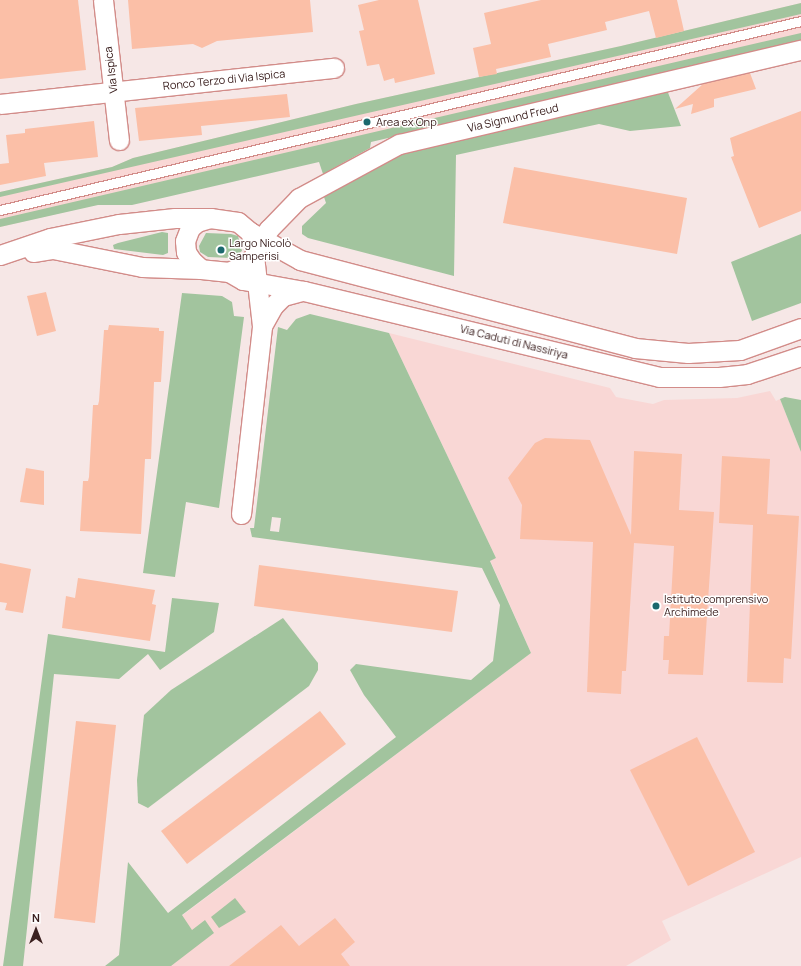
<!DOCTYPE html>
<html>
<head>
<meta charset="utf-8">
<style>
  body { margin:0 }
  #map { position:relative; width:801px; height:966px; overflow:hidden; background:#f6e7e6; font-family:Manrope,sans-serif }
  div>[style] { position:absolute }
  .built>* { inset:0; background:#f9d7d5 }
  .green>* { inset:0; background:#a2c49e }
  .building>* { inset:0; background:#fbbfa7 }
  .roads { filter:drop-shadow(1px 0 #d28c89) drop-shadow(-1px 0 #d28c89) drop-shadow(0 1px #d28c89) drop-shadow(0 -1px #d28c89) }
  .lane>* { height:9px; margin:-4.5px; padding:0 4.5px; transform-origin:4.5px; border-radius:4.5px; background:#fff }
  .street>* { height:19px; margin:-9.5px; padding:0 9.5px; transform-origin:9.5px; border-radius:9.5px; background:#fff }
  .dots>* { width:11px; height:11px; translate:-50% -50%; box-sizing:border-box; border:2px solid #fff; border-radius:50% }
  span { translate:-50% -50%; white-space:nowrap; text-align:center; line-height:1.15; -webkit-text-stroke:3px #fff; paint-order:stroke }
  .street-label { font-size:11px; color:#3b201f }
  .poi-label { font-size:11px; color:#3b201f }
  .left { translate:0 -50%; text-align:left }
  .north { position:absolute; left:16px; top:910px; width:40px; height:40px; -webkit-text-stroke:3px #fff; paint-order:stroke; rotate:0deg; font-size:11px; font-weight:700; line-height:16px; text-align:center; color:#3b201f }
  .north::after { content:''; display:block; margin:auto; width:14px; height:18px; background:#3b201f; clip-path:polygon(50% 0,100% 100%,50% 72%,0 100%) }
</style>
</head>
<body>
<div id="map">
  <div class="built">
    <i style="clip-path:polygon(801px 3px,801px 42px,0 227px,0 192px,112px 167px,133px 158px,356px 104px,621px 46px)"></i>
    <i style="clip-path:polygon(389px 333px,610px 388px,616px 397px,653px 404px,664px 400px,737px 398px,770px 391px,776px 401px,780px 399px,801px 452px,801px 857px,662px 921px,671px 940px,626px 966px,115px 966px,531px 653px,490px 560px,496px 558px)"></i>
  </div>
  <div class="green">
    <i style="clip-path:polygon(801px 3px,801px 14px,0 197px,0 192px,112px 167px,133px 158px,356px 104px,621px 46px)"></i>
    <i style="clip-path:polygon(801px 33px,801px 42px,371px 142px,370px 148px,323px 174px,319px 162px,132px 205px,98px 205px,0 227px,0 219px)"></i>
    <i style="clip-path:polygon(667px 90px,681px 126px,630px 131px,599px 124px,456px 155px,454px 276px,308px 238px,302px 234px,302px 226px,326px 203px,324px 197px,352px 178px,395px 155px)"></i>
    <i style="clip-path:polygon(162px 232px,168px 233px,168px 253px,163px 255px,114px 249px,113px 245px,118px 243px)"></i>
    <i style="clip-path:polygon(206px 233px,231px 234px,238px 236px,242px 251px,231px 258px,208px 257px,200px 252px,199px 246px)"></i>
    <i style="clip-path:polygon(801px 234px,801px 303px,752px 321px,731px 262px)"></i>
    <i style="clip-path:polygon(182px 293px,222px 296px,232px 302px,234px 316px,244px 317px,219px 508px,186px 502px,175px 577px,143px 573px)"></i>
    <i style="clip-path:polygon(evenodd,310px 314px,389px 333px,496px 558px,490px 561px,531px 653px,182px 915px,192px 930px,205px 920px,214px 933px,171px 966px,105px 966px,119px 955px,128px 862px,168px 913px,396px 737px,364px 695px,350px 670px,356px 664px,471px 680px,493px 661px,500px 605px,482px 568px,252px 537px,250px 528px,254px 528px,278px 327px,287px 330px,296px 319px,310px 314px,272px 517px,281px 518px,279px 532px,270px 531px,272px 517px)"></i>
    <i style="clip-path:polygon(785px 397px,801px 400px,801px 452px,780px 399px)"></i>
    <i style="clip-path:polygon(172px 598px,219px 603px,214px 632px,160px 670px,148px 654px,119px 679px,54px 674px,23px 966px,3px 966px,48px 634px,165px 652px)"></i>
    <i style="clip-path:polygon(283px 618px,318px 663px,318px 670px,309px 686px,148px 808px,138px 803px,137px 780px,144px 715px,171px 690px)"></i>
    <i style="clip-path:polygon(235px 898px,246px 912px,219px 928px,211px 917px)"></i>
  </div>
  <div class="building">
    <i style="clip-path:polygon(0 0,78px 0,86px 70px,0 79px)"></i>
    <i style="clip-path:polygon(128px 0,310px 0,313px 32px,217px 41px,202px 48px,193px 44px,132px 49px)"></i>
    <i style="clip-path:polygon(379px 0,418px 0,435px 74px,395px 83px,394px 78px,384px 81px,379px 64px,367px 66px,359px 31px,364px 30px,358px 5px)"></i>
    <i style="clip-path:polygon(541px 0,677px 0,684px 31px,656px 38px,649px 11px,605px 22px,607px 30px,548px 44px,551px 57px,496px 69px,497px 74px,479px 77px,473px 48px,491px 44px,484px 13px)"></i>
    <i style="clip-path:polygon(750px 73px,756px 89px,714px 99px,714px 107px,691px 114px,693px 104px,675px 109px,703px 84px)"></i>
    <i style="clip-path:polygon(287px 94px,290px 117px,201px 126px,202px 135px,139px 141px,135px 108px)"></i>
    <i style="clip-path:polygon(801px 111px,801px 211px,759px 228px,731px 157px,734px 156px,730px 138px)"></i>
    <i style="clip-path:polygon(94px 121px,98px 157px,44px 163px,46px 176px,0 185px,0 164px,9px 163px,6px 135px,25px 133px,25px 129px)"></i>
    <i style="clip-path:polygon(514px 167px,687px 198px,677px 254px,503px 223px)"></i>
    <i style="clip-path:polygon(46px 292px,56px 331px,37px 336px,27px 296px)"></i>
    <i style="clip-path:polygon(109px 325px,159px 328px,159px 331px,164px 331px,161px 382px,154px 382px,151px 459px,145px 459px,141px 534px,80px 531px,83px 481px,88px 481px,89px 477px,93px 405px,98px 405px,99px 401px,104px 330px,108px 330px)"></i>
    <i style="clip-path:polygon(545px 438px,590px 440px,631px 535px,634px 451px,682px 454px,679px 510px,714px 512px,703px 675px,668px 674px,669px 660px,663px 660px,664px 636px,669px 636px,674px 546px,634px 543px,626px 671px,622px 671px,621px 694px,587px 692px,593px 542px,520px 539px,522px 505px,508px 478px,535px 443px)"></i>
    <i style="clip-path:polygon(722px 456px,770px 459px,767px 514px,799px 516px,791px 659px,784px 658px,783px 683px,747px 682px,753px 525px,719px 523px)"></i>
    <i style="clip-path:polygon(26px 468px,44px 471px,44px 505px,20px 502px)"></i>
    <i style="clip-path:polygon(0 563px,31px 569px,23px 613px,5px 610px,7px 603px,0 602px)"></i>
    <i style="clip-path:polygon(259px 565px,458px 591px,452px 632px,254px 606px)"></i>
    <i style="clip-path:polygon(78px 578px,155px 590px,152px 604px,156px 605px,150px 641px,62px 628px,66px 596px,75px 598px)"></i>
    <i style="clip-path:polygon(320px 711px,346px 744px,187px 864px,161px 831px)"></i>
    <i style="clip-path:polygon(76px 721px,116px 725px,95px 923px,54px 918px)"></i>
    <i style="clip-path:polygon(697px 737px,755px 852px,688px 886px,630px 770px)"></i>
    <i style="clip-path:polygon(335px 918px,355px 942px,341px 954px,350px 966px,229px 966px,281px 925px,299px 946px)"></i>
  </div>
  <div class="roads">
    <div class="lane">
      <i style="left:0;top:210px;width:823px;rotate:-13.28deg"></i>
    </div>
    <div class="street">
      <i style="left:103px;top:0;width:141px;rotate:83.5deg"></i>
      <i style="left:0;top:104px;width:336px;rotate:-6.2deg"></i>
      <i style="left:210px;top:218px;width:28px;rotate:8deg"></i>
      <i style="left:238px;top:222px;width:16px;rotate:40deg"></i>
      <i style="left:250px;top:232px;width:17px;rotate:69deg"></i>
      <i style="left:256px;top:248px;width:8px;rotate:104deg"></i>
      <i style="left:254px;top:256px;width:9px;rotate:131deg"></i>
      <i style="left:248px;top:263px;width:21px;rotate:155deg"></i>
      <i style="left:229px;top:272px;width:28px;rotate:-174deg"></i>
      <i style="left:201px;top:269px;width:12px;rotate:-138deg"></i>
      <i style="left:192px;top:261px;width:11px;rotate:-124deg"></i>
      <i style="left:186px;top:252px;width:11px;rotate:-95deg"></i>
      <i style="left:185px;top:241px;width:14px;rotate:-69deg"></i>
      <i style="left:190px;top:228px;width:9px;rotate:-41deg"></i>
      <i style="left:197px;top:222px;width:14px;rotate:-17deg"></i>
      <i style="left:250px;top:232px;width:57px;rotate:29.2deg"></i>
      <i style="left:300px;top:260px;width:346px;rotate:14.7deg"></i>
      <i style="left:635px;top:348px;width:53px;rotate:5.4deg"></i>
      <i style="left:688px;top:353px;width:52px;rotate:-3.3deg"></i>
      <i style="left:740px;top:350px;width:65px;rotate:-19.8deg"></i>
      <i style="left:256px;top:248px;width:23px;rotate:-56deg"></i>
      <i style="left:269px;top:229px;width:43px;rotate:-45.9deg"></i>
      <i style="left:299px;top:198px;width:114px;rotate:-28.4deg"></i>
      <i style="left:399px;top:144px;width:413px;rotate:-13.2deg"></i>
      <i style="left:33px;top:252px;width:20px;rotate:-9deg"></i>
      <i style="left:53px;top:249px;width:91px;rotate:11.4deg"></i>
      <i style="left:142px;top:267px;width:59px;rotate:1.9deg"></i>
      <i style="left:0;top:255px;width:53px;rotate:-18.8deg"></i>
      <i style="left:50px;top:238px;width:70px;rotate:-11.5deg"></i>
      <i style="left:119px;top:224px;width:56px;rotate:-6.1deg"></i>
      <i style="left:175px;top:218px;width:35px"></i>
      <i style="left:229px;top:272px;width:16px;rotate:30deg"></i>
      <i style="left:243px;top:280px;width:62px;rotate:10.2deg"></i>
      <i style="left:304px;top:291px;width:365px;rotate:13.6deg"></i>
      <i style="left:659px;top:377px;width:60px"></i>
      <i style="left:719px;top:377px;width:28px;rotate:-6deg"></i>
      <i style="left:747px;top:374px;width:57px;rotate:-18.4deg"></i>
      <i style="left:262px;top:326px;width:23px;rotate:-61deg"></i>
      <i style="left:273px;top:306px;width:14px;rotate:-45deg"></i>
      <i style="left:283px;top:296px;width:20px;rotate:-15deg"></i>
      <i style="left:241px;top:514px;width:189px;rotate:-83.6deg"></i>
      <i style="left:262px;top:326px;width:70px;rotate:-96.5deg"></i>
    </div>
  </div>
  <div class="dots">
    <i style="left:367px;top:122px;background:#1c696e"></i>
    <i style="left:221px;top:250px;background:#1c696e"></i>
    <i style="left:656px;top:606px;background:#1c696e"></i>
  </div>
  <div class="street-label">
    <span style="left:111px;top:70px;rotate:-97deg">Via Ispica</span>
    <span style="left:224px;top:80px;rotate:-6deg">Ronco Terzo di Via Ispica</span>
    <span style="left:513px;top:118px;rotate:-13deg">Via Sigmund Freud</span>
    <span style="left:514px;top:342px;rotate:14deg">Via Caduti di Nassiriya</span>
  </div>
  <div class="poi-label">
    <span class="left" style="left:376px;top:122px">Area ex Onp</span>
    <span class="left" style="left:229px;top:250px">Largo Nicolò<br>Samperisi</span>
    <span class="left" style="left:664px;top:606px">Istituto comprensivo<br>Archimede</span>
  </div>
  <div class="north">N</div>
</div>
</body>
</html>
